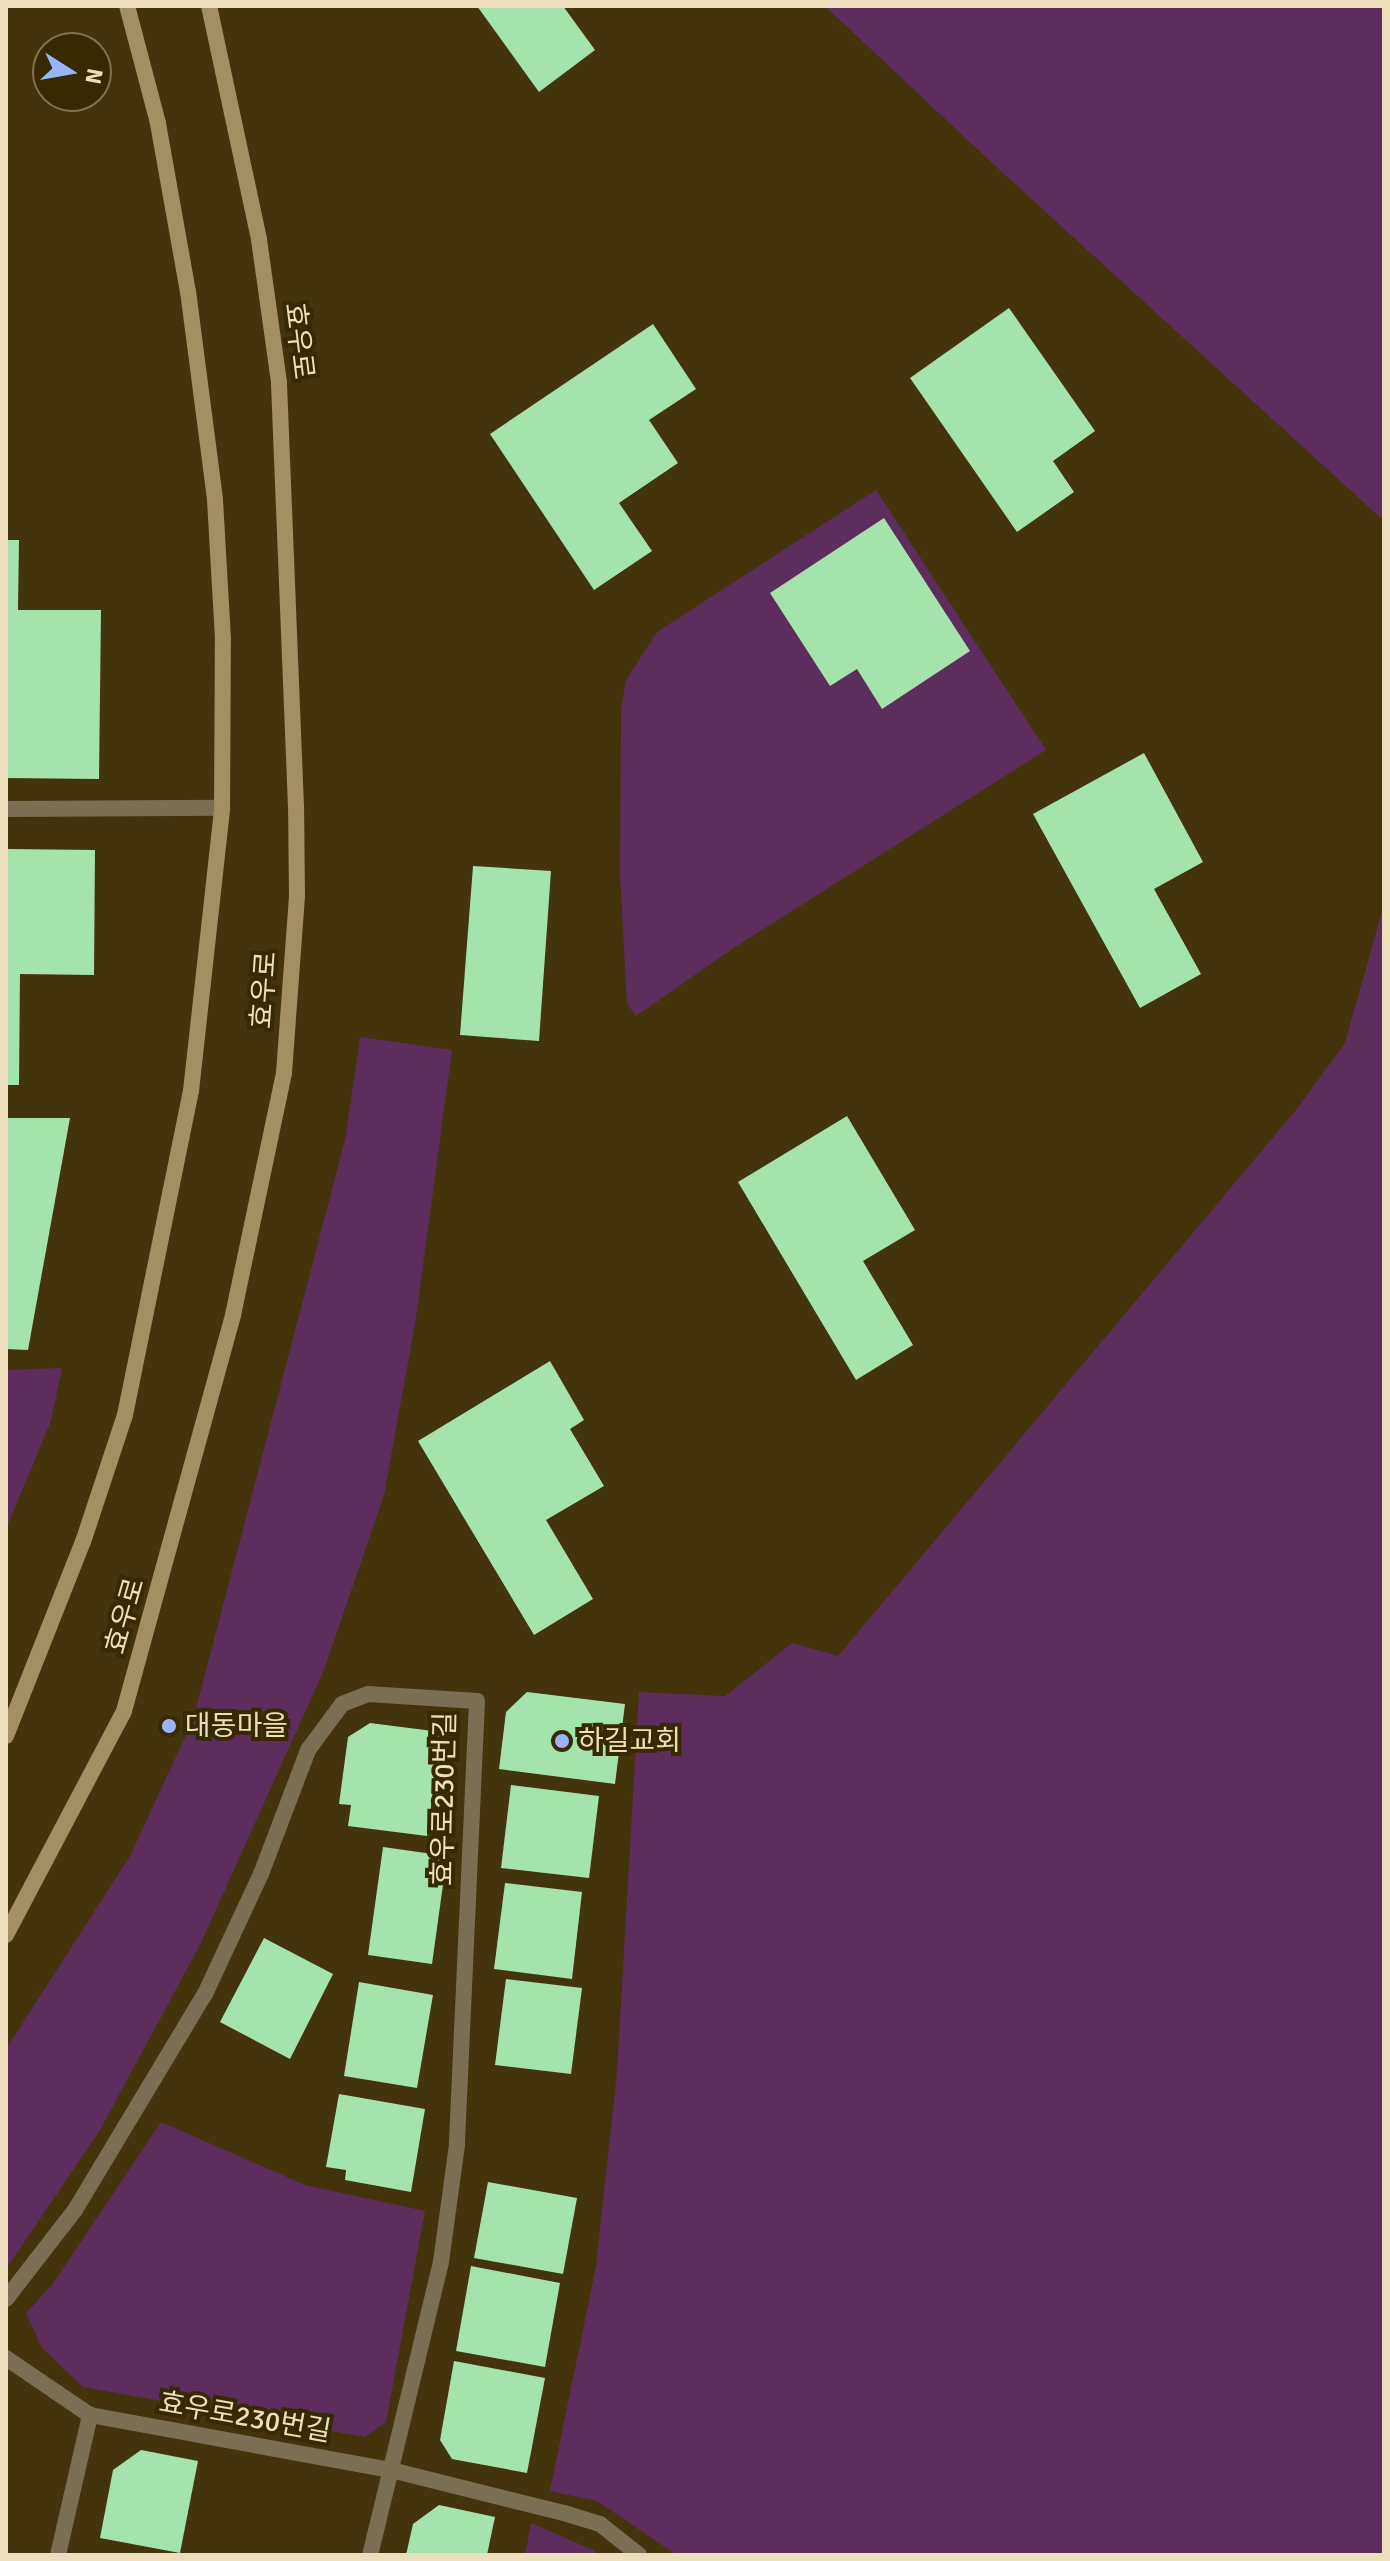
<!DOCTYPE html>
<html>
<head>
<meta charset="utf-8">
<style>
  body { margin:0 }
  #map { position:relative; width:1390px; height:2561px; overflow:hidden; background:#43340b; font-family:Signika,"Noto Sans KR",sans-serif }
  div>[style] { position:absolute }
  .green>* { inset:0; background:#5d2e5d }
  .building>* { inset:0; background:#a5e3ac }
  .pedestrian>* { height:16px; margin:-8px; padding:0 8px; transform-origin:8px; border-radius:8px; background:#7b6f53 }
  .minor>* { height:16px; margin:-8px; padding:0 8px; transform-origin:8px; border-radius:8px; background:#7b6f53 }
  .secondary>* { height:16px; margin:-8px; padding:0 8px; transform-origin:8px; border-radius:8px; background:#a28f62 }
  .dots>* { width:22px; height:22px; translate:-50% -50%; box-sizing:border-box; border:4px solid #382a00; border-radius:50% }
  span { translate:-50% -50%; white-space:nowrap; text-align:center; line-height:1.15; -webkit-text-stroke:8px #382a00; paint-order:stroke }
  .street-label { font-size:28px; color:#eedfbc }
  .poi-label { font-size:28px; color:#eedfbc }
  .left { translate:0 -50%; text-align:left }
  .frame { position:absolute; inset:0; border:8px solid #eedfbc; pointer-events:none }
  .north { position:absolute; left:32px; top:32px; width:80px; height:80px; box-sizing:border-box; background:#382a00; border:2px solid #81724b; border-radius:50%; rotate:101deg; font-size:22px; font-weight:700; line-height:32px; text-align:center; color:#eedfbc }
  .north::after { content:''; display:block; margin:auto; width:28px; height:36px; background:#9ab5fd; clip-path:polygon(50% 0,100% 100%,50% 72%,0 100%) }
</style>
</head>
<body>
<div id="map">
  <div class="green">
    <i style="clip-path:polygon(825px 6px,1384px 6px,1384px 521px,991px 162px)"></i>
    <i style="clip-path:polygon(876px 490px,1046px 750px,735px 947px,636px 1016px,627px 1004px,620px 875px,621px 710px,626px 680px,657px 632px)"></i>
    <i style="clip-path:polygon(1384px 904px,1384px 2555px,677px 2555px,597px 2501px,550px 2491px,596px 2266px,617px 2072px,639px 1692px,725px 1696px,792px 1643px,838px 1656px,1296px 1110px,1345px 1043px)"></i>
    <i style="clip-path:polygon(360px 1037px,452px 1050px,416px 1318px,384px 1495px,324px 1670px,200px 1945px,100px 2130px,6px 2269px,6px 2049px,130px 1856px,193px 1720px,345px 1140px)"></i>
    <i style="clip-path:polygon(62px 1368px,51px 1421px,6px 1529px,6px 1370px)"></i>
    <i style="clip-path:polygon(161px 2122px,305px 2185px,425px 2211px,386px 2422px,365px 2437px,83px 2387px,42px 2348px,26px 2313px,52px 2285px)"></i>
    <i style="clip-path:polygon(531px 2523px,593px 2550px,599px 2555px,525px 2555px)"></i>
  </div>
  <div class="building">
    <i style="clip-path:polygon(477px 6px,563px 6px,595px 50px,539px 92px)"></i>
    <i style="clip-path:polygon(1009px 308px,1095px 431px,1053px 461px,1074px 492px,1017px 532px,910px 378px)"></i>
    <i style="clip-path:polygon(653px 324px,696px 389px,649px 420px,678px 463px,619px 503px,652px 551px,594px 590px,490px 434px)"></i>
    <i style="clip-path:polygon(884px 518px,970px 651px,882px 709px,857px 669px,830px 686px,770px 593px)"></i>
    <i style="clip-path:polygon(6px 540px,19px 540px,18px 610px,101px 610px,99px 779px,6px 778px)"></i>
    <i style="clip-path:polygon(1144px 753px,1203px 862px,1154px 889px,1201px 974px,1140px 1008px,1033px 814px)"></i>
    <i style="clip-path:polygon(6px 849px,95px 850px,94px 975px,20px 974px,19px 1085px,6px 1085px)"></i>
    <i style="clip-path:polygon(473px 866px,551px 871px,539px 1041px,460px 1035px)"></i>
    <i style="clip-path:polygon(847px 1116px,915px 1230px,863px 1261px,913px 1345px,856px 1380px,738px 1182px)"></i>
    <i style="clip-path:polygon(6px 1118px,70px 1118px,28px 1350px,6px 1349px)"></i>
    <i style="clip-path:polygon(550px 1361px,584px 1420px,570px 1429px,604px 1486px,546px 1520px,593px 1599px,534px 1635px,418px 1441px)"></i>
    <i style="clip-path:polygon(527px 1692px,625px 1704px,615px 1784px,499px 1769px,506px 1712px)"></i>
    <i style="clip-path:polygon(370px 1723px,441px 1732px,427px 1836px,348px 1826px,351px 1805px,339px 1804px,348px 1737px)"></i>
    <i style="clip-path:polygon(511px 1785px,599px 1796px,589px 1878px,501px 1868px)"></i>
    <i style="clip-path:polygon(383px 1847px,447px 1856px,432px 1964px,368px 1955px)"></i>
    <i style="clip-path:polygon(505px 1883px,582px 1892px,572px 1979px,494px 1969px)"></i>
    <i style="clip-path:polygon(264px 1938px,333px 1974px,290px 2059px,220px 2022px)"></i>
    <i style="clip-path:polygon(506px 1979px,582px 1988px,571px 2074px,495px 2065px)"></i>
    <i style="clip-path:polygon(359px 1982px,433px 1995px,417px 2088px,344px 2076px)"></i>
    <i style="clip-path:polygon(339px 2094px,425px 2109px,411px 2192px,345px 2180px,346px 2170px,326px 2167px)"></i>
    <i style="clip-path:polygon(488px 2182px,577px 2198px,563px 2274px,474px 2258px)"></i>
    <i style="clip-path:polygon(471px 2266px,560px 2283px,545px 2367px,456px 2351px)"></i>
    <i style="clip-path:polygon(454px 2361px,545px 2378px,527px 2473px,452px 2459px,440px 2440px)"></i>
    <i style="clip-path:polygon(141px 2450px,198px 2461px,180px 2553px,100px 2538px,113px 2470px)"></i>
    <i style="clip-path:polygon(439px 2505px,495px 2517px,487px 2555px,406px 2555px,413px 2524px)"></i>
  </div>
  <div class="pedestrian">
    <i style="left:6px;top:809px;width:216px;rotate:-0.3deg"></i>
  </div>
  <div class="minor">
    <i style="left:6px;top:2299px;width:113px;rotate:-52.2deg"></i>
    <i style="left:75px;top:2210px;width:252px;rotate:-59deg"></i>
    <i style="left:205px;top:1994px;width:132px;rotate:-65deg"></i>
    <i style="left:261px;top:1874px;width:133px;rotate:-69.2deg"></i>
    <i style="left:308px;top:1750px;width:57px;rotate:-53.5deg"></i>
    <i style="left:342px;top:1704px;width:28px;rotate:-21deg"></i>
    <i style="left:368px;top:1694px;width:109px;rotate:3.7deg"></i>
    <i style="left:477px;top:1701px;width:444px;rotate:92.6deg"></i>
    <i style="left:457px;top:2145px;width:118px;rotate:97.8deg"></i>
    <i style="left:441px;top:2262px;width:301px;rotate:103.6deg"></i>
    <i style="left:6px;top:2358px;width:102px;rotate:34.2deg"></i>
    <i style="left:90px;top:2415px;width:306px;rotate:10.4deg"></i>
    <i style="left:391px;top:2470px;width:178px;rotate:14deg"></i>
    <i style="left:564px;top:2513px;width:38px;rotate:17deg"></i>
    <i style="left:600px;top:2524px;width:50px;rotate:38.5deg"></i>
    <i style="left:58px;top:2555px;width:144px;rotate:-77.1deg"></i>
  </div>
  <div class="secondary">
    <i style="left:6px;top:1736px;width:209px;rotate:-68.4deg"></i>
    <i style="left:83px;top:1542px;width:134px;rotate:-71.7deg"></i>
    <i style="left:125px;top:1415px;width:331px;rotate:-78.5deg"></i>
    <i style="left:191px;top:1091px;width:285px;rotate:-83.7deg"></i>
    <i style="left:222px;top:808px;width:169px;rotate:-89.7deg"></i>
    <i style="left:223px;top:639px;width:140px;rotate:-93.3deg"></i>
    <i style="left:215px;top:499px;width:209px;rotate:-97.4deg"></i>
    <i style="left:188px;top:292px;width:172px;rotate:-100.1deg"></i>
    <i style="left:158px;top:123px;width:121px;rotate:-104.8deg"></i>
    <i style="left:6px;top:1935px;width:253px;rotate:-62.2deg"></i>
    <i style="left:124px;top:1711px;width:411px;rotate:-74.6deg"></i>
    <i style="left:233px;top:1315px;width:247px;rotate:-78.1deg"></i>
    <i style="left:284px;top:1073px;width:177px;rotate:-85.8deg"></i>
    <i style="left:297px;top:896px;width:89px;rotate:-90.6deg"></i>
    <i style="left:296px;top:807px;width:425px;rotate:-92.3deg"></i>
    <i style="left:279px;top:382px;width:144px;rotate:-98deg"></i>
    <i style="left:259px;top:239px;width:238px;rotate:-102.1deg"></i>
  </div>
  <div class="dots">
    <i style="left:169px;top:1726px;background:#9ab5fd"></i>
    <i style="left:562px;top:1741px;background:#9ab5fd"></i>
  </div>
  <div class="street-label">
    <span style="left:299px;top:341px;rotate:83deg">효우로</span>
    <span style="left:264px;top:990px;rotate:-86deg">효우로</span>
    <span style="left:125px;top:1616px;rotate:-74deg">효우로</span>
    <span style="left:444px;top:1799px;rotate:-89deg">효우로230번길</span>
    <span style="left:245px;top:2417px;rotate:10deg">효우로230번길</span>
  </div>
  <div class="poi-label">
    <span class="left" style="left:185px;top:1726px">대동마을</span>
    <span class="left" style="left:578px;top:1741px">하길교회</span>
  </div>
  <div class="frame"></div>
  <div class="north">N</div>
</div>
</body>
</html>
